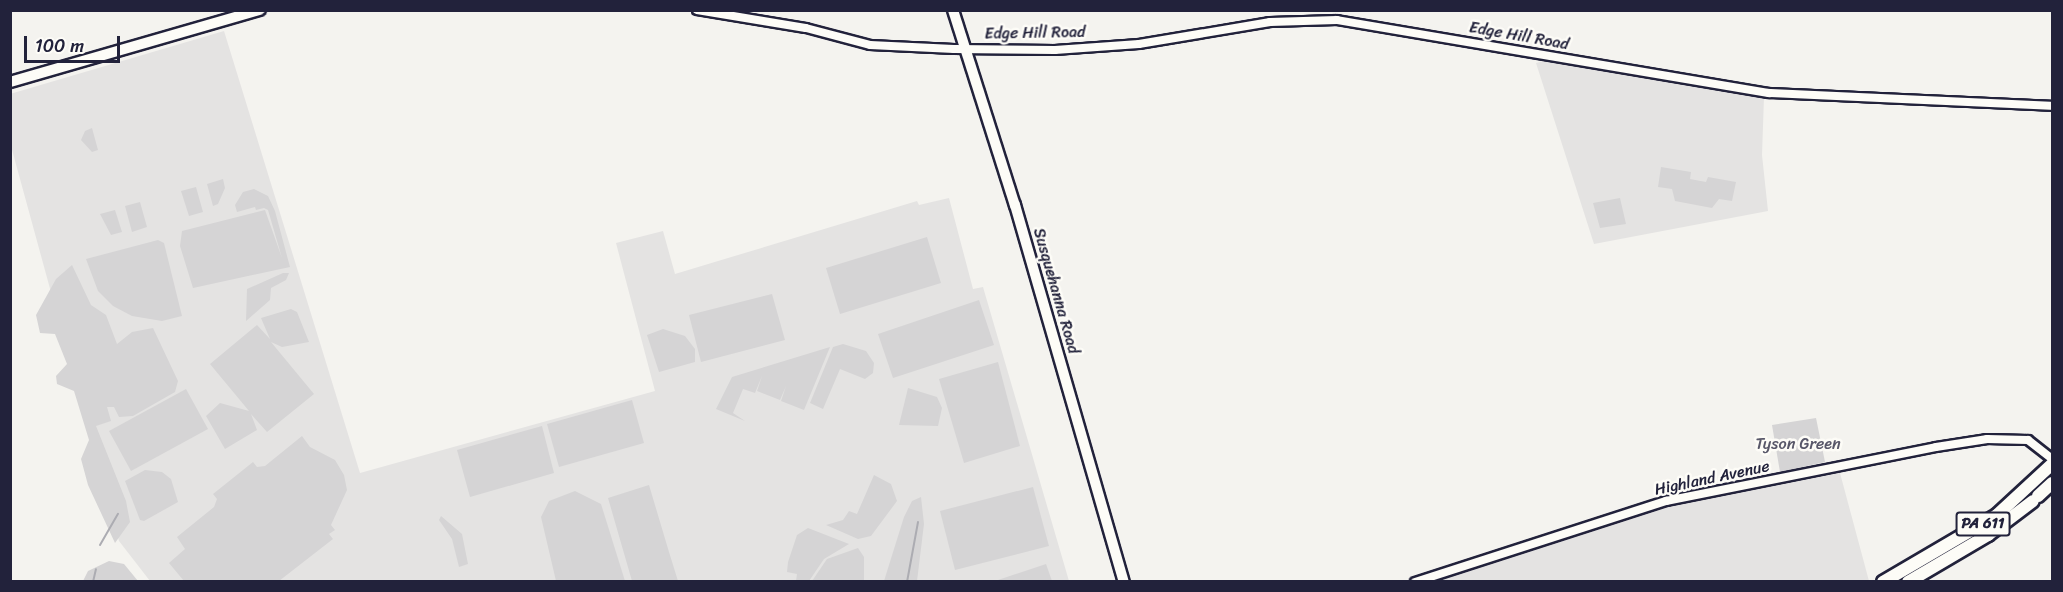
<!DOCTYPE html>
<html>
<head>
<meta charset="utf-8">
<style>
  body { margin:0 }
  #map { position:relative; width:2063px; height:592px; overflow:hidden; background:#f4f3ef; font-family:Sriracha,sans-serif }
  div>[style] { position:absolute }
  .built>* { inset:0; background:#e4e3e2 }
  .green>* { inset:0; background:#d5d4d5 }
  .stream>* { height:2px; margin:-1px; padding:0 1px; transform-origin:1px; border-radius:1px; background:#acacb2 }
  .roads { filter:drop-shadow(2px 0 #22223b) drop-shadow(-2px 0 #22223b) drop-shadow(0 2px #22223b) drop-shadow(0 -2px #22223b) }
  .minor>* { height:8px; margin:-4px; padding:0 4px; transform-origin:4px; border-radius:4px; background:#fdfcf7 }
  .major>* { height:10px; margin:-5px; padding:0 5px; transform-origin:5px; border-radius:5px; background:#fdfcf7 }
  .highway>* { height:12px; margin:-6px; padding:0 6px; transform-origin:6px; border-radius:6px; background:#fdfcf7 }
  span { translate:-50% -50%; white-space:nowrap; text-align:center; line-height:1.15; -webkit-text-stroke:5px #fdfcf7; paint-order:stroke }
  .shield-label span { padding:2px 4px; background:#fdfcf7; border:2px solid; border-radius:4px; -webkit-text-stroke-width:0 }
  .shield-label { font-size:15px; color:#22223b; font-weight:700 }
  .street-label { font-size:16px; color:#22223b }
  .park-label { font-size:16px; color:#585769 }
  .frame { position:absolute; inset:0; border:12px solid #22223b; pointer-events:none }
  .scale { position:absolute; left:24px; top:36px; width:96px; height:27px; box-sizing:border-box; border:3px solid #22223b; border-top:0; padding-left:8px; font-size:18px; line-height:21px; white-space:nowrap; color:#22223b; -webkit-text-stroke:4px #fdfcf7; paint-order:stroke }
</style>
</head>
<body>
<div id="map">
  <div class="built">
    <i style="clip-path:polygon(224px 31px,360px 473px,655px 391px,616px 243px,663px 231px,675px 274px,917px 201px,919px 205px,949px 198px,973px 289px,983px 287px,1069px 581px,150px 581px,119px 541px,11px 146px,10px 94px)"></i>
    <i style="clip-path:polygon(1547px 60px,1764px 97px,1762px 155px,1768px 211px,1594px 244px,1536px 63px)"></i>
    <i style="clip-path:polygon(1840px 473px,1869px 581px,1437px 581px,1672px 506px)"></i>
  </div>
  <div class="green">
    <i style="clip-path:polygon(92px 128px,98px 150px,92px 152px,81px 140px,85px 131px)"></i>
    <i style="clip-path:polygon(1661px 167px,1691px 172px,1690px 179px,1706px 182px,1708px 177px,1736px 182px,1732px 201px,1719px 199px,1712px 208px,1675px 201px,1672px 189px,1658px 187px)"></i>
    <i style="clip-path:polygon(223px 179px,225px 188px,218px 204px,213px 206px,207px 184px)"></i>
    <i style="clip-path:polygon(196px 187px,203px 212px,189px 216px,181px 191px)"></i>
    <i style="clip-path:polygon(254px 189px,268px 196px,275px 211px,290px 267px,193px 288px,180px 246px,182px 231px,265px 210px,282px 258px,268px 210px,264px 208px,256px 210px,255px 207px,237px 212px,235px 205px,243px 192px)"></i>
    <i style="clip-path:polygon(1620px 198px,1626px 224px,1600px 228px,1593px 203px)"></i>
    <i style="clip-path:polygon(140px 202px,147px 227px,132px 232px,125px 206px)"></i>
    <i style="clip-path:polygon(115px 210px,122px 232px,111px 235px,100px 214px)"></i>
    <i style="clip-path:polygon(927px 237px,941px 283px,840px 314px,826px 268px)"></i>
    <i style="clip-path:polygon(158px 240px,164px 243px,182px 316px,162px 321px,132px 316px,113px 306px,98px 291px,86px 259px)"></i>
    <i style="clip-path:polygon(72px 265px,91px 305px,106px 315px,117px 344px,132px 332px,153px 328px,178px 381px,175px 392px,133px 416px,119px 417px,114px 407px,107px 407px,111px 421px,96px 426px,126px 501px,130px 522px,115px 543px,88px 485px,81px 459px,89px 440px,74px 391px,57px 384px,56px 376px,67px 364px,55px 334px,40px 333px,36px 315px,56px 279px)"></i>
    <i style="clip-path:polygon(283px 273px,289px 273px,286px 280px,271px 288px,270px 300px,246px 321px,247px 289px)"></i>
    <i style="clip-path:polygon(772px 294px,785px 340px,701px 362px,689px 315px)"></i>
    <i style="clip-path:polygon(979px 300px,994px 345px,893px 378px,878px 334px)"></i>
    <i style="clip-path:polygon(291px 309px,297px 312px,309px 342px,282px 347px,271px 342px,314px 394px,267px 432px,251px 414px,257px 430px,225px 449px,206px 416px,220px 403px,249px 411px,210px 364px,257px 325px,270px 339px,261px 318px)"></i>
    <i style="clip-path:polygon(663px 329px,685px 336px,695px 349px,695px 362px,659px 372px,647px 335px)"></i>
    <i style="clip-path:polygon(843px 344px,866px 351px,874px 363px,873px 373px,865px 379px,840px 369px,823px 409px,810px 403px,833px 347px)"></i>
    <i style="clip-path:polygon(830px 347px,804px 410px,781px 401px,786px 386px,780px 400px,757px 391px,762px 376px,755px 393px,743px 389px,733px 413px,745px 421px,716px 409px,732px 377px)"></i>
    <i style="clip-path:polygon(998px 362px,1020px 446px,964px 463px,939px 379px)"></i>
    <i style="clip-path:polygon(908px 388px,937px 397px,942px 408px,938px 426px,899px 425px)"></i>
    <i style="clip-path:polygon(186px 389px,208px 429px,131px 471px,109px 431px)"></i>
    <i style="clip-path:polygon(632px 400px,644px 443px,559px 467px,547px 424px)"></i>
    <i style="clip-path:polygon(1816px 418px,1825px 462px,1780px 472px,1772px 425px)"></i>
    <i style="clip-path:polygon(542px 426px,554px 473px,470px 497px,457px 450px)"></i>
    <i style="clip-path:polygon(302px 436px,310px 447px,335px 460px,344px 475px,347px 490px,331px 525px,335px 530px,329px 534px,333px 539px,279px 581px,184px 581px,169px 563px,185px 549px,177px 537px,214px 507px,217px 499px,213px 494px,253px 462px,257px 467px,265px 466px)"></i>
    <i style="clip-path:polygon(145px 470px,162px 472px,171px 479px,178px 502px,144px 521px,140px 520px,125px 481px)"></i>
    <i style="clip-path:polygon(874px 475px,891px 484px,897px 501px,871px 536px,858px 539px,826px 525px,843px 520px,849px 511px,857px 514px)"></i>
    <i style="clip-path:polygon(649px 485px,669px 552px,678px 581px,632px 581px,608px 498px)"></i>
    <i style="clip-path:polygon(1033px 487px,1049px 546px,955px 570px,940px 511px)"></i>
    <i style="clip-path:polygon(575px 491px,601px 504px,625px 581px,556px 581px,541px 517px,549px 501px)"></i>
    <i style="clip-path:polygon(921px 497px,924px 524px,917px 581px,884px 581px,904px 517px,912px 501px)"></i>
    <i style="clip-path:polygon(441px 516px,462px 534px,468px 564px,459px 567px,452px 539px,439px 520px)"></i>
    <i style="clip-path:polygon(808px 528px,849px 544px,824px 559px,809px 581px,796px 581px,797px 574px,787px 572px,788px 562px,797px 535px)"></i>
    <i style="clip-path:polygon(858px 548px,864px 557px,864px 581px,812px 581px,827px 559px)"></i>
    <i style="clip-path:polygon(109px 561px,124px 564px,138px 581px,83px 581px,88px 571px)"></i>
    <i style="clip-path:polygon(1046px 564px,1052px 581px,995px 581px)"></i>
  </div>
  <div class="stream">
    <i style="left:100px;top:545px;width:36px;rotate:-60deg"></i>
    <i style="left:93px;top:582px;width:13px;rotate:-77deg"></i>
    <i style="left:907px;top:582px;width:61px;rotate:-79.6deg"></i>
  </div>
  <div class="roads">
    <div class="minor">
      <i style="left:697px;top:10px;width:110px;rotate:9.4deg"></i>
      <i style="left:806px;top:28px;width:66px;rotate:14.9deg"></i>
      <i style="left:870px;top:45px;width:84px;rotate:2.7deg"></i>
      <i style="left:954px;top:49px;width:101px;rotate:0.6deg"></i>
      <i style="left:1055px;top:50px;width:84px;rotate:-4.1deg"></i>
      <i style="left:1139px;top:44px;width:133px;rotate:-9.5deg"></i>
      <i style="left:1270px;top:22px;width:67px;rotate:-1.7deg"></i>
      <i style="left:1337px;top:20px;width:438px;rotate:9.6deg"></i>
      <i style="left:1769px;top:93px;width:283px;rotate:2.6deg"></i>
      <i style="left:1415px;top:582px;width:264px;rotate:-17.9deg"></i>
      <i style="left:1666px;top:501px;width:275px;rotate:-11.3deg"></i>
      <i style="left:1936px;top:447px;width:52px;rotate:-8.9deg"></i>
      <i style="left:1987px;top:439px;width:41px;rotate:1.4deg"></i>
      <i style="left:2028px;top:440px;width:31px;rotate:38deg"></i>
    </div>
    <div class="major">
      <i style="left:953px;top:10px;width:205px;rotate:72.4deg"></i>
      <i style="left:1015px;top:205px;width:392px;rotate:73.9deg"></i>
      <i style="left:10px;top:82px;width:260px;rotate:-16.1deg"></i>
    </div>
    <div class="highway">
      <i style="left:2038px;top:496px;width:19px;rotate:-43deg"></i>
      <i style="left:1883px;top:582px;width:132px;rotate:-30.4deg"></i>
      <i style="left:1997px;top:515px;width:75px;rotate:-42.8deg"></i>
      <i style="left:1908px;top:582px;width:93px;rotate:-30.4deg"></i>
      <i style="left:1988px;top:535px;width:56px;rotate:-37.1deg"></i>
    </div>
  </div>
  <div class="shield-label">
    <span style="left:1983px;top:524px">PA 611</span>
  </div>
  <div class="street-label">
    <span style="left:1035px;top:33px;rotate:-1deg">Edge Hill Road</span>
    <span style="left:1519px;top:36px;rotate:10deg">Edge Hill Road</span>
    <span style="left:1056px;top:291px;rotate:74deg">Susquehanna Road</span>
    <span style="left:1712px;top:478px;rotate:-12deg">Highland Avenue</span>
  </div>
  <div class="park-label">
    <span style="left:1798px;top:444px">Tyson Green</span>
  </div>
  <div class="frame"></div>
  <div class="scale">100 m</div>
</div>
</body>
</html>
